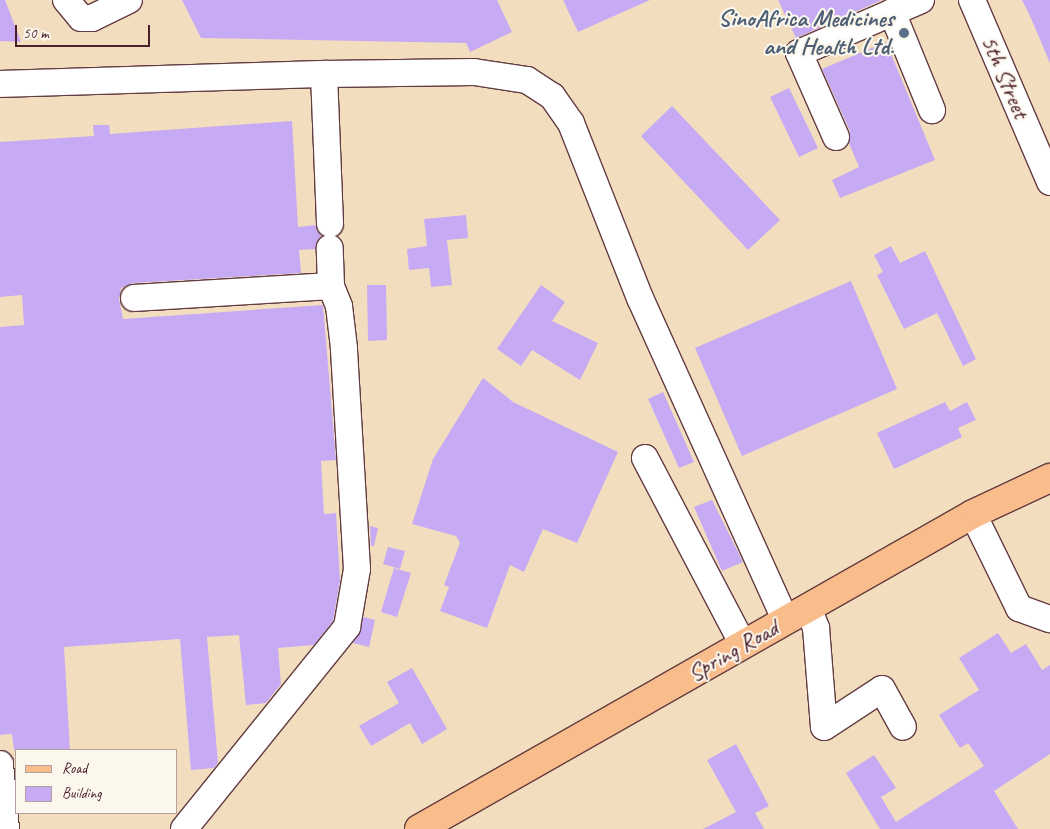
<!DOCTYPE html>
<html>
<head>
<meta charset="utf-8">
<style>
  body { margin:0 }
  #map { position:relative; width:1050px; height:829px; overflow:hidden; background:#f3ddbf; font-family:Caveat,sans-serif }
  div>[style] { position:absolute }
  .building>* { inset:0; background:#c6abf4 }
  .roads { filter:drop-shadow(1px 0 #633c41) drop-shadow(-1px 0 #633c41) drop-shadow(0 1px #633c41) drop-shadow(0 -1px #633c41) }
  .minor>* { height:26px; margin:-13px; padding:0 13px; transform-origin:13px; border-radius:13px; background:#fff }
  .major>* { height:28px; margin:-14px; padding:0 14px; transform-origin:14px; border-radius:14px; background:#f9bc8b }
  .dots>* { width:14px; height:14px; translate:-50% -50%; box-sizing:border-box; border:2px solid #fbf7ec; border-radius:50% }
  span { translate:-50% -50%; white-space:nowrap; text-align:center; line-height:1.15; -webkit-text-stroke:4px #fbf7ec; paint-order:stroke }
  .service-label { font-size:24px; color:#4e5e75; font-weight:700 }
  .right { translate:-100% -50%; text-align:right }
  .street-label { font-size:24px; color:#4a1f2b }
  .legend { position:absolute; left:15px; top:749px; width:162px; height:65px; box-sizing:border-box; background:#fbf7ec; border:1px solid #b4a19f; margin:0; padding:6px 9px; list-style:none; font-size:15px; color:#4a1f2b }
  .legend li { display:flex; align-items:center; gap:10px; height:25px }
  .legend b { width:25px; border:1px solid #b4a19f }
  .scale { position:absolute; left:15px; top:25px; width:135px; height:22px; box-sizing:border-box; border:2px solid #4a1f2b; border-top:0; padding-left:6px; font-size:15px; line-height:18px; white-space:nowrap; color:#4a1f2b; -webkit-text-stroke:4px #fbf7ec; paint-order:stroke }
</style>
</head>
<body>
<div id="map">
  <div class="building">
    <i style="clip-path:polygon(0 0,5px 0,21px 42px,0 41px)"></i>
    <i style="clip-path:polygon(182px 0,497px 0,512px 32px,470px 52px,466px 43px,201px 38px)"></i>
    <i style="clip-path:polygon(563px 0,650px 0,578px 32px)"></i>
    <i style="clip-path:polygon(778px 0,882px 0,796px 38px)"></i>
    <i style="clip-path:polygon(1022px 0,1050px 0,1050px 63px,1030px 16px)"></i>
    <i style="clip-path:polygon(886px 42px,935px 160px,840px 198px,832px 180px,859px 167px,849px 143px,850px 131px,822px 69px)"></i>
    <i style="clip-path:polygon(789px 88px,818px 148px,799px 157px,770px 97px)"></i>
    <i style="clip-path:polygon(672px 106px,780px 220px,748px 250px,641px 136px)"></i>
    <i style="clip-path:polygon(292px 121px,298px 227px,315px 225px,321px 236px,315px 249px,299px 250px,301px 273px,133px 283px,121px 288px,119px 299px,123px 319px,323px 305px,336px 460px,321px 461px,324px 514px,336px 513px,340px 581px,333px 621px,314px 645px,278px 648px,281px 684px,266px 703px,246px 705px,239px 635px,207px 637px,218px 763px,214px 768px,191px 770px,180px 639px,64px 647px,70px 750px,14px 750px,12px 734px,0 735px,0 327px,24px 325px,22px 295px,0 297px,0 142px,94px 136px,93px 125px,109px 125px,110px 134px)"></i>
    <i style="clip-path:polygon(466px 215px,468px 238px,447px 240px,452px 285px,431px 287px,429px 268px,409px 270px,407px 249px,427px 246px,424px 219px)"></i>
    <i style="clip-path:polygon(891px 246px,900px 263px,925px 251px,976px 359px,963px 366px,937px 313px,904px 329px,877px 275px,883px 272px,874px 255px)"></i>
    <i style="clip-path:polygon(851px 281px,897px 389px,742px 456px,695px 348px)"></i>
    <i style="clip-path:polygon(367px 285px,386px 285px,387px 340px,368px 341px)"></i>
    <i style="clip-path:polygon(541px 285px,565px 302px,552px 321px,598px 343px,580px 380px,532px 350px,521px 366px,497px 349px)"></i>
    <i style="clip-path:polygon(483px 378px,513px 402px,618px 452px,577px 543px,543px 529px,524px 572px,510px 565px,487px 628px,440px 611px,449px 587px,444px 585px,460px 543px,456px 536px,412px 524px,433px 459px)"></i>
    <i style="clip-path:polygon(663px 392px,694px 462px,679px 468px,648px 399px)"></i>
    <i style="clip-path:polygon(945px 402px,950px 411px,967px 402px,976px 420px,958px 428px,962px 437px,894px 469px,877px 433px)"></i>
    <i style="clip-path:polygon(712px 500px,743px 562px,722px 571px,694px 507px)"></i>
    <i style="clip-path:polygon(370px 526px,378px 528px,374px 546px,371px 546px)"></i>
    <i style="clip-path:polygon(388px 547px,405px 551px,400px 569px,383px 564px)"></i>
    <i style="clip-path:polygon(394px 568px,411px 573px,397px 617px,381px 612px)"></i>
    <i style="clip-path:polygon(364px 617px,375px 620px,369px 647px,353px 643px)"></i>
    <i style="clip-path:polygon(998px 633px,1011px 653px,1026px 644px,1042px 670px,1050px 665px,1050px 754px,994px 791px,1018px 829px,880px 829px,846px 773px,874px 755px,896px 788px,881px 797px,896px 822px,984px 766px,968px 743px,960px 748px,939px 715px,979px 690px,959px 658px)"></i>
    <i style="clip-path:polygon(412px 668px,447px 729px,422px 744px,410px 723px,371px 746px,359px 726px,399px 703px,387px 682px)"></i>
    <i style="clip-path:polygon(736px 744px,769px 806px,755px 813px,764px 829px,703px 829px,736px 812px,707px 760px)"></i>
  </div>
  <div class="roads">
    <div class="minor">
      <i style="left:66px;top:0;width:23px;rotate:50deg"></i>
      <i style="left:81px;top:18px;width:11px"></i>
      <i style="left:92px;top:18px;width:41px;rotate:-25.9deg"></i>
      <i style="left:972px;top:0;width:198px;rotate:66.8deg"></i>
      <i style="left:892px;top:12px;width:106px;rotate:67.8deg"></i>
      <i style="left:324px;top:74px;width:150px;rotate:-0.8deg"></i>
      <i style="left:474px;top:72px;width:54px;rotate:8.6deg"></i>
      <i style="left:527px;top:80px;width:30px;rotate:33deg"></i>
      <i style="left:552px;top:96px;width:33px;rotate:55deg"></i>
      <i style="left:571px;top:123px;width:188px;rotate:68.5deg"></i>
      <i style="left:640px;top:298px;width:354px;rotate:65.7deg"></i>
      <i style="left:0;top:84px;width:324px;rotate:-1.8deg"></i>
      <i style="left:324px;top:74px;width:150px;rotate:87.7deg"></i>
      <i style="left:836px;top:137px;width:92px;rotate:-113.8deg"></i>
      <i style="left:799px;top:53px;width:133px;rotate:-23.5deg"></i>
      <i style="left:134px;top:298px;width:197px;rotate:-3.5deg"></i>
      <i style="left:645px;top:458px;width:211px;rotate:62.3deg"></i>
      <i style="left:973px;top:514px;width:105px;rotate:63.9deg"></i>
      <i style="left:1019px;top:608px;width:33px;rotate:20deg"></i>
      <i style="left:808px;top:608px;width:22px;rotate:68deg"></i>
      <i style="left:816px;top:628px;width:99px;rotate:85.4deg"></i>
      <i style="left:824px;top:727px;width:69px;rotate:-33.2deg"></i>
      <i style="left:882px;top:689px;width:43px;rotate:61.1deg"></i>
      <i style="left:0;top:764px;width:65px;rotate:84.7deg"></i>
      <i style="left:184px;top:829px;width:260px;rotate:-51.1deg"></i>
      <i style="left:347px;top:627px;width:59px;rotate:-80.2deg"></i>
      <i style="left:357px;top:569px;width:221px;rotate:-93.4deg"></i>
      <i style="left:344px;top:348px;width:42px;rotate:-96.8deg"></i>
      <i style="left:339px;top:306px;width:22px;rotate:-112deg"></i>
      <i style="left:331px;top:286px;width:38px;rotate:-92deg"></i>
    </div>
    <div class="major">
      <i style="left:419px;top:829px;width:637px;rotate:-29.62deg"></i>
      <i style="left:973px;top:514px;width:85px;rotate:-25.1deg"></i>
    </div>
  </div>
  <div class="dots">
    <i style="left:904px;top:33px;background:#5c6f8a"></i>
  </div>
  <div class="service-label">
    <span class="right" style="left:894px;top:33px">SinoAfrica Medicines<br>and Health Ltd.</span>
  </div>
  <div class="street-label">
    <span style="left:1005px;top:77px;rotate:67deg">5th Street</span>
    <span style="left:733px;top:651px;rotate:-30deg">Spring Road</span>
  </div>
  <ul class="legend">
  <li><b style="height:6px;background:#f9bc8b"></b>Road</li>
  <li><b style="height:14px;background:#c6abf4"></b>Building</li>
  </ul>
  <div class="scale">50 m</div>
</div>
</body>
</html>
